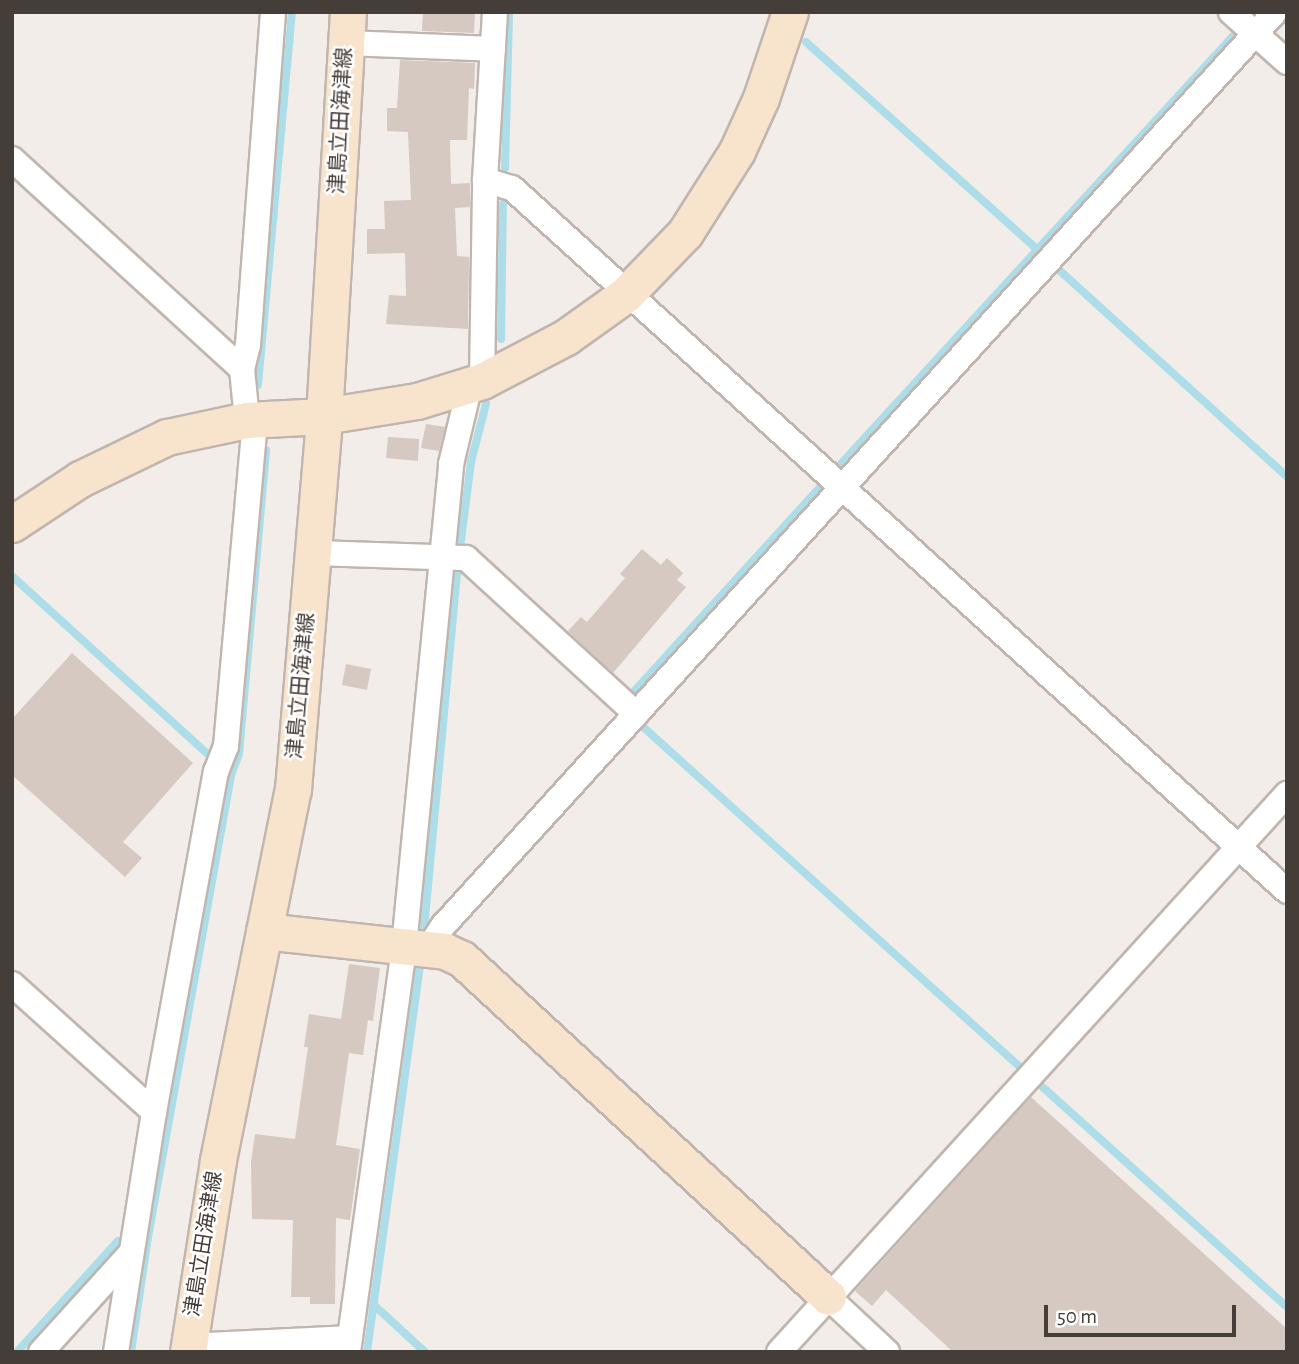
<!DOCTYPE html>
<html>
<head>
<meta charset="utf-8">
<style>
  body { margin:0 }
  #map { position:relative; width:1299px; height:1364px; overflow:hidden; background:#f2ede8; font-family:"Alegreya Sans","Noto Sans JP",sans-serif }
  div>[style] { position:absolute }
  .stream>* { height:8px; margin:-4px; padding:0 4px; transform-origin:4px; border-radius:4px; background:#acdde8 }
  .building>* { inset:0; background:#d6c9c2 }
  .roads { filter:drop-shadow(2px 0 #c0b6af) drop-shadow(-2px 0 #c0b6af) drop-shadow(0 2px #c0b6af) drop-shadow(0 -2px #c0b6af) }
  .street>* { height:24px; margin:-12px; padding:0 12px; transform-origin:12px; border-radius:12px; background:#fff }
  .secondary>* { height:35px; margin:-17.5px; padding:0 17.5px; transform-origin:17.5px; border-radius:17.5px; background:#f8e4cc }
  span { translate:-50% -50%; white-space:nowrap; text-align:center; line-height:1.15; -webkit-text-stroke:5px #fff; paint-order:stroke }
  .street-label { font-size:21px; color:#453d38 }
  .frame { position:absolute; inset:0; border:14px solid #453d38; pointer-events:none }
  .scale { position:absolute; left:1044px; top:1305px; width:192px; height:32px; box-sizing:border-box; border:4px solid #453d38; border-top:0; padding-left:9px; font-size:21px; line-height:24px; white-space:nowrap; color:#453d38; -webkit-text-stroke:5px #fff; paint-order:stroke }
</style>
</head>
<body>
<div id="map">
  <div class="stream">
    <i style="left:806px;top:42px;width:316px;rotate:41.9deg"></i>
    <i style="left:505px;top:168px;width:156px;rotate:-88.5deg"></i>
    <i style="left:1058px;top:269px;width:309px;rotate:42.2deg"></i>
    <i style="left:501px;top:339px;width:135px;rotate:-89.2deg"></i>
    <i style="left:258px;top:385px;width:375px;rotate:-84.8deg"></i>
    <i style="left:839px;top:466px;width:586px;rotate:-47.49deg"></i>
    <i style="left:460px;top:548px;width:87px;rotate:-82.7deg"></i>
    <i style="left:471px;top:462px;width:60px;rotate:-75.5deg"></i>
    <i style="left:12px;top:576px;width:268px;rotate:42.3deg"></i>
    <i style="left:630px;top:696px;width:284px;rotate:-47.7deg"></i>
    <i style="left:642px;top:726px;width:510px;rotate:42.06deg"></i>
    <i style="left:424px;top:929px;width:360px;rotate:-84.7deg"></i>
    <i style="left:457px;top:571px;width:8px;rotate:-7deg"></i>
    <i style="left:465px;top:570px;width:4px;rotate:45deg"></i>
    <i style="left:1037px;top:1082px;width:336px;rotate:42deg"></i>
    <i style="left:374px;top:1305px;width:69px;rotate:42.7deg"></i>
    <i style="left:17px;top:1352px;width:150px;rotate:-47.7deg"></i>
    <i style="left:131px;top:1352px;width:116px;rotate:-81.6deg"></i>
    <i style="left:148px;top:1237px;width:469px;rotate:-79.8deg"></i>
    <i style="left:231px;top:775px;width:22px;rotate:-69deg"></i>
    <i style="left:239px;top:754px;width:305px;rotate:-84.9deg"></i>
    <i style="left:367px;top:1352px;width:392px;rotate:-82.2deg"></i>
  </div>
  <div class="building">
    <i style="clip-path:polygon(423px 12px,475px 12px,474px 33px,422px 31px)"></i>
    <i style="clip-path:polygon(400px 60px,475px 63px,474px 89px,469px 88px,467px 140px,450px 140px,451px 184px,470px 183px,470px 207px,455px 208px,457px 256px,469px 257px,468px 329px,386px 324px,389px 295px,406px 296px,405px 253px,367px 254px,367px 229px,385px 229px,384px 201px,411px 200px,408px 132px,387px 131px,387px 108px,397px 108px)"></i>
    <i style="clip-path:polygon(426px 424px,445px 427px,439px 451px,421px 448px)"></i>
    <i style="clip-path:polygon(388px 437px,419px 439px,418px 461px,386px 458px)"></i>
    <i style="clip-path:polygon(642px 549px,661px 565px,667px 558px,683px 573px,677px 580px,686px 587px,613px 673px,568px 631px,581px 617px,587px 622px,625px 578px,620px 574px)"></i>
    <i style="clip-path:polygon(72px 653px,193px 763px,123px 842px,142px 858px,125px 877px,12px 775px,12px 719px)"></i>
    <i style="clip-path:polygon(346px 664px,371px 669px,367px 690px,342px 685px)"></i>
    <i style="clip-path:polygon(349px 964px,380px 968px,373px 1021px,368px 1020px,363px 1055px,349px 1053px,336px 1145px,360px 1149px,350px 1220px,336px 1218px,335px 1304px,310px 1304px,310px 1297px,291px 1297px,293px 1220px,252px 1219px,251px 1162px,255px 1134px,295px 1139px,308px 1047px,304px 1047px,309px 1014px,341px 1019px)"></i>
    <i style="clip-path:polygon(1031px 1097px,1287px 1329px,1287px 1352px,953px 1352px,886px 1290px,872px 1306px,855px 1291px)"></i>
  </div>
  <div class="roads">
    <div class="street">
      <i style="left:1231px;top:12px;width:75px;rotate:41.8deg"></i>
      <i style="left:346px;top:43px;width:147px;rotate:2.3deg"></i>
      <i style="left:12px;top:159px;width:311px;rotate:42.4deg"></i>
      <i style="left:242px;top:369px;width:51px;rotate:84.4deg"></i>
      <i style="left:485px;top:180px;width:28px;rotate:17deg"></i>
      <i style="left:512px;top:188px;width:1046px;rotate:42.21deg"></i>
      <i style="left:242px;top:369px;width:25px;rotate:-76deg"></i>
      <i style="left:248px;top:345px;width:334px;rotate:-85.7deg"></i>
      <i style="left:482px;top:381px;width:201px;rotate:-89.1deg"></i>
      <i style="left:485px;top:180px;width:168px;rotate:-86.6deg"></i>
      <i style="left:313px;top:553px;width:153px;rotate:1.9deg"></i>
      <i style="left:466px;top:558px;width:231px;rotate:42.5deg"></i>
      <i style="left:428px;top:949px;width:27px;rotate:-57deg"></i>
      <i style="left:443px;top:926px;width:1236px;rotate:-47.69deg"></i>
      <i style="left:12px;top:984px;width:191px;rotate:42deg"></i>
      <i style="left:828px;top:1297px;width:81px;rotate:43deg"></i>
      <i style="left:189px;top:1346px;width:161px;rotate:-2.8deg"></i>
      <i style="left:41px;top:1352px;width:132px;rotate:-47.8deg"></i>
      <i style="left:116px;top:1352px;width:243px;rotate:-81deg"></i>
      <i style="left:154px;top:1112px;width:346px;rotate:-79.7deg"></i>
      <i style="left:216px;top:772px;width:28px;rotate:-69deg"></i>
      <i style="left:226px;top:746px;width:327px;rotate:-84.9deg"></i>
      <i style="left:348px;top:1352px;width:410px;rotate:-82.1deg"></i>
      <i style="left:404px;top:946px;width:484px;rotate:-84.4deg"></i>
      <i style="left:451px;top:464px;width:81px;rotate:-76.5deg"></i>
      <i style="left:779px;top:1352px;width:755px;rotate:-47.69deg"></i>
    </div>
    <div class="secondary">
      <i style="left:12px;top:524px;width:82px;rotate:-33.5deg"></i>
      <i style="left:80px;top:479px;width:97px;rotate:-25.8deg"></i>
      <i style="left:167px;top:437px;width:82px;rotate:-12deg"></i>
      <i style="left:247px;top:420px;width:77px;rotate:-3deg"></i>
      <i style="left:324px;top:416px;width:94px;rotate:-9.2deg"></i>
      <i style="left:417px;top:401px;width:68px;rotate:-17.1deg"></i>
      <i style="left:482px;top:381px;width:95px;rotate:-27.6deg"></i>
      <i style="left:566px;top:337px;width:74px;rotate:-35.6deg"></i>
      <i style="left:626px;top:294px;width:85px;rotate:-46deg"></i>
      <i style="left:685px;top:233px;width:97px;rotate:-57.6deg"></i>
      <i style="left:737px;top:151px;width:58px;rotate:-65.6deg"></i>
      <i style="left:761px;top:98px;width:91px;rotate:-71.4deg"></i>
      <i style="left:264px;top:931px;width:182px;rotate:6.3deg"></i>
      <i style="left:445px;top:951px;width:19px;rotate:25deg"></i>
      <i style="left:462px;top:959px;width:498px;rotate:42.7deg"></i>
      <i style="left:188px;top:1352px;width:194px;rotate:-81.1deg"></i>
      <i style="left:218px;top:1160px;width:379px;rotate:-78.6deg"></i>
      <i style="left:293px;top:789px;width:374px;rotate:-85.2deg"></i>
      <i style="left:324px;top:416px;width:405px;rotate:-86.6deg"></i>
    </div>
  </div>
  <div class="street-label">
    <span style="left:341px;top:121px;rotate:-87deg">津島立田海津線</span>
    <span style="left:301px;top:686px;rotate:-85deg">津島立田海津線</span>
    <span style="left:204px;top:1244px;rotate:-81deg">津島立田海津線</span>
  </div>
  <div class="frame"></div>
  <div class="scale">50 m</div>
</div>
</body>
</html>
